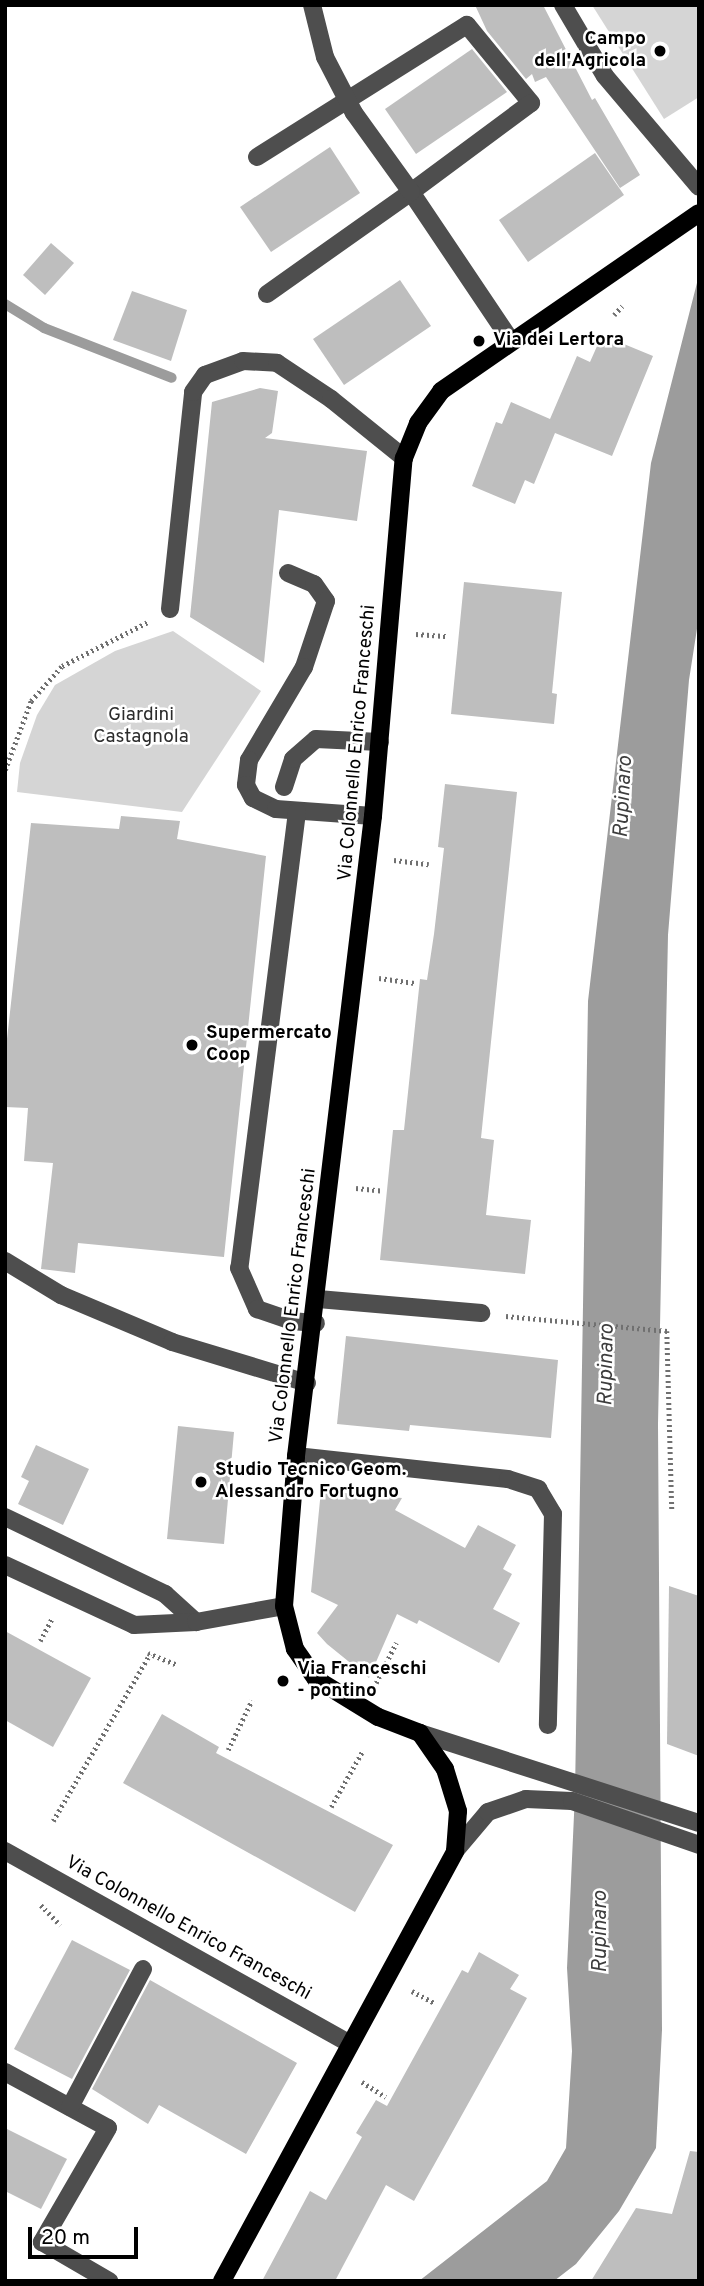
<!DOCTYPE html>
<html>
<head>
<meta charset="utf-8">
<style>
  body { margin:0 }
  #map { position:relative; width:704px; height:2286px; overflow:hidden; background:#fff; font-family:Overpass,sans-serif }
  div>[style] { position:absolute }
  .green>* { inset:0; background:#d5d5d5 }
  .water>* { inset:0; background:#9c9c9c }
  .stream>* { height:10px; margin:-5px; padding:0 5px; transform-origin:5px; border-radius:5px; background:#9c9c9c }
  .building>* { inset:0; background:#bebebe }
  .path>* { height:4.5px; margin-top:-2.25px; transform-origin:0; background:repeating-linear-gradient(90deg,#707070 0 2px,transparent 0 5.5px) }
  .minor>* { height:18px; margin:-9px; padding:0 9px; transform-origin:9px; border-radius:9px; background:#4e4e4e }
  .major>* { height:18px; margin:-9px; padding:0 9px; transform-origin:9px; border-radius:9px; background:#000 }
  .dots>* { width:19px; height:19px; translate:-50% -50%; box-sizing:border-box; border:4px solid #fff; border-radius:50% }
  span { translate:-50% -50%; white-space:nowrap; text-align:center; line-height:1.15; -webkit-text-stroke:5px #fff; paint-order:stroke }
  .poi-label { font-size:19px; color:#000; font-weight:700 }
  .right { translate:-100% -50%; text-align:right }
  .left { translate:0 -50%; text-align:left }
  .park-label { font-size:19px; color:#2c2c2c }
  .street-label { font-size:19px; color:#000 }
  .water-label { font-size:21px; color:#3d3d3d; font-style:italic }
  .frame { position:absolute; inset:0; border:7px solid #000; pointer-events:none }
  .scale { position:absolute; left:28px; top:2227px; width:110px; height:32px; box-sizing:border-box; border:4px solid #000; border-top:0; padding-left:9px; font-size:21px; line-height:24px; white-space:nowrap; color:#000; -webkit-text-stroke:5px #fff; paint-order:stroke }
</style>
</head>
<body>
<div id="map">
  <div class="green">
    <i style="clip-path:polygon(592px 5px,699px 5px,699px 97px,664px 119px)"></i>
    <i style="clip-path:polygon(173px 631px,261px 691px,182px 812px,17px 792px,20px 763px,37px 715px,55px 685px,115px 651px)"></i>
  </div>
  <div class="water">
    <i style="clip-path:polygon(699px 275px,699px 616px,689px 680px,668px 935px,658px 1424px,662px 2030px,656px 2148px,619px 2211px,576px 2264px,554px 2281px,419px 2281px,547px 2181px,566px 2148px,572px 2051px,567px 1968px,575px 1793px,588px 1001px,651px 463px)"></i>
  </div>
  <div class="stream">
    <i style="left:5px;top:304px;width:46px;rotate:31.6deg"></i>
    <i style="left:44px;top:328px;width:137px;rotate:21.3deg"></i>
  </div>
  <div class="building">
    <i style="clip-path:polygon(475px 5px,543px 5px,592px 100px,595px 98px,640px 175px,620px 188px,546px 77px,535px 82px,532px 74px,526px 79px,487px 31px)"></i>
    <i style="clip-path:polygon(472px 49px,507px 92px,416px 154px,385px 109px)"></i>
    <i style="clip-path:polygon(330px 147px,360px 193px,271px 252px,240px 207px)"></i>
    <i style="clip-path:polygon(595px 153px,624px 195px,528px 262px,499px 220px)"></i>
    <i style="clip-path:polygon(51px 243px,74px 263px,45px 295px,23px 275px)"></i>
    <i style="clip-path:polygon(400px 280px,431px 326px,344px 385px,313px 339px)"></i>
    <i style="clip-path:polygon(132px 291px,187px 310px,171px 361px,113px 340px)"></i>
    <i style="clip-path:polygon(602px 335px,653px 356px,612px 456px,555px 433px,534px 484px,525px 480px,515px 504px,472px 486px,496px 422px,502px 424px,511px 402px,550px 419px,577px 356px,590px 362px)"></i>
    <i style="clip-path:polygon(260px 388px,278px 391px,272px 433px,265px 438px,367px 451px,357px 521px,279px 510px,264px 663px,190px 617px,212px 402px)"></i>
    <i style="clip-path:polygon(464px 582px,562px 592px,552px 693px,557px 694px,554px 724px,451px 714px)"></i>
    <i style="clip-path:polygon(445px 784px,517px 792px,481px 1138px,494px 1140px,486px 1215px,531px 1220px,525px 1274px,380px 1260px,393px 1130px,404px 1130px,420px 979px,427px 980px,434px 934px,444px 848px,438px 847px)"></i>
    <i style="clip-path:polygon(121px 816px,180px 821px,177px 839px,266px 856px,224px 1257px,78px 1243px,75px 1273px,41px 1269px,53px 1163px,24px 1161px,28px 1108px,5px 1107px,5px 1057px,31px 823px,119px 829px)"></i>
    <i style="clip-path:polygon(346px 1336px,558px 1360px,551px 1438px,410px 1425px,409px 1431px,337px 1424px)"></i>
    <i style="clip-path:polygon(178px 1426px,234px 1432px,224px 1544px,167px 1539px)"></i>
    <i style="clip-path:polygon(36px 1445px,89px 1469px,63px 1525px,18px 1504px,29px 1481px,21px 1477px)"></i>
    <i style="clip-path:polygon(321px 1490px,402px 1498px,395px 1510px,465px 1548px,478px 1525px,516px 1545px,503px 1569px,512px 1574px,493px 1609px,520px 1623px,499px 1663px,419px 1620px,417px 1624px,397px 1614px,369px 1678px,327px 1644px,317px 1633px,338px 1605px,311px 1592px)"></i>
    <i style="clip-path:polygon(669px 1586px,699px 1596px,699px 1756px,667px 1744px)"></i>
    <i style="clip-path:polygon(5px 1631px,91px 1678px,53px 1747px,5px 1720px)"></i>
    <i style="clip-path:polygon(162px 1714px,219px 1747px,216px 1753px,393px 1845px,355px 1912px,123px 1783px)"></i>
    <i style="clip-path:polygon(72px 1940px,130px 1970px,72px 2079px,14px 2049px)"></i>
    <i style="clip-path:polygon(479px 1952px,519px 1975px,510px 1989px,527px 1998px,414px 2201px,386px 2185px,335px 2281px,262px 2281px,310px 2191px,326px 2200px,362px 2137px,356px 2133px,376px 2100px,387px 2106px,462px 1970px,468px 1973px)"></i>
    <i style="clip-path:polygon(150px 1980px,297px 2063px,246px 2154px,159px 2105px,148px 2124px,92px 2089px)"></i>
    <i style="clip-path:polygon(5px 2128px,67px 2159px,41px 2209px,5px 2191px)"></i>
    <i style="clip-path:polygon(690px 2151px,699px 2152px,699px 2281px,591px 2281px,636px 2208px,672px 2214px)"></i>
  </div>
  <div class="path">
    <i style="left:614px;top:315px;width:12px;rotate:-48deg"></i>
    <i style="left:416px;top:634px;width:32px;rotate:4deg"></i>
    <i style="left:5px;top:770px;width:74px;rotate:-69.4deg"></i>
    <i style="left:31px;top:701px;width:47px;rotate:-48.5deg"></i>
    <i style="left:62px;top:666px;width:97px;rotate:-27.1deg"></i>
    <i style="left:394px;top:860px;width:35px;rotate:7deg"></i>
    <i style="left:379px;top:978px;width:36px;rotate:8deg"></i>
    <i style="left:356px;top:1188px;width:27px;rotate:6deg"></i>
    <i style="left:506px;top:1316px;width:162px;rotate:5.3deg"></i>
    <i style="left:667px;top:1331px;width:180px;rotate:88.4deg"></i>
    <i style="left:40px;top:1641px;width:27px;rotate:-62deg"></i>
    <i style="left:148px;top:1653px;width:31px;rotate:22deg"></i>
    <i style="left:376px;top:1683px;width:45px;rotate:-63.4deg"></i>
    <i style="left:228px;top:1750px;width:55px;rotate:-64.4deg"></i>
    <i style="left:331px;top:1807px;width:63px;rotate:-60.6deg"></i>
    <i style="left:53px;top:1821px;width:193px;rotate:-59.9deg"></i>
    <i style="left:41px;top:1905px;width:28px;rotate:46deg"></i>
    <i style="left:412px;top:1991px;width:27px;rotate:28deg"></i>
    <i style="left:362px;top:2082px;width:28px;rotate:32deg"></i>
  </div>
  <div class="minor">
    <i style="left:563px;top:5px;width:82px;rotate:59.4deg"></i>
    <i style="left:605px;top:76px;width:145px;rotate:49.7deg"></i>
    <i style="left:257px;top:157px;width:248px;rotate:-32.2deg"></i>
    <i style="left:467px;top:25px;width:101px;rotate:50.6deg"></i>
    <i style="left:531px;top:103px;width:149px;rotate:143.4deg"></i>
    <i style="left:411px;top:192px;width:179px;rotate:56.1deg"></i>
    <i style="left:267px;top:294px;width:176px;rotate:-35.3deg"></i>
    <i style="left:411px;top:192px;width:97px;rotate:-125.8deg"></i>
    <i style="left:354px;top:113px;width:63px;rotate:-117.4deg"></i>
    <i style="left:325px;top:57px;width:54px;rotate:-104deg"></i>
    <i style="left:288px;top:573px;width:28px;rotate:23deg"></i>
    <i style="left:314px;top:584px;width:21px;rotate:55deg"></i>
    <i style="left:326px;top:601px;width:70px;rotate:108.4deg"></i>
    <i style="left:304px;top:667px;width:108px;rotate:120.6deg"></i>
    <i style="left:249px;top:760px;width:25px;rotate:97deg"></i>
    <i style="left:246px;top:785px;width:15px;rotate:62deg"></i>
    <i style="left:253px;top:798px;width:25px;rotate:26deg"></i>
    <i style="left:276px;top:809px;width:97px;rotate:4.1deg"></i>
    <i style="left:170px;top:609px;width:218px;rotate:-83.9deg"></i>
    <i style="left:193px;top:392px;width:21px;rotate:-55deg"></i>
    <i style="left:205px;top:375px;width:40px;rotate:-20.2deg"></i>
    <i style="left:243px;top:361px;width:34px;rotate:3deg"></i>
    <i style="left:277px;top:363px;width:65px;rotate:33.7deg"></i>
    <i style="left:331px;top:399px;width:94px;rotate:38.9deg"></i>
    <i style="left:284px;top:787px;width:29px;rotate:-72deg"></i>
    <i style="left:293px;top:759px;width:30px;rotate:-41deg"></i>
    <i style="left:316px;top:739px;width:64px;rotate:2.7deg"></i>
    <i style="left:297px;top:812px;width:460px;rotate:97.2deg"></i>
    <i style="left:239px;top:1268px;width:45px;rotate:66.3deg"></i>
    <i style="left:257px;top:1309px;width:37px;rotate:19deg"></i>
    <i style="left:292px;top:1321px;width:24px;rotate:5deg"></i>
    <i style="left:5px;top:1261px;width:66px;rotate:31.3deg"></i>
    <i style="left:61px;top:1295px;width:121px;rotate:22.9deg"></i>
    <i style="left:172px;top:1342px;width:141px;rotate:16.9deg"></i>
    <i style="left:318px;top:1299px;width:164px;rotate:4.9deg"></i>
    <i style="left:296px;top:1456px;width:213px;rotate:6.2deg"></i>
    <i style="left:508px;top:1479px;width:32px;rotate:18deg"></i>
    <i style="left:538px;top:1489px;width:29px;rotate:59deg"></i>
    <i style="left:553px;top:1514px;width:211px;rotate:91.4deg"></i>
    <i style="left:5px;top:1517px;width:178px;rotate:25.7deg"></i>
    <i style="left:165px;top:1594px;width:42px;rotate:42.1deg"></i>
    <i style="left:5px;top:1565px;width:142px;rotate:24.9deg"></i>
    <i style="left:134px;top:1625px;width:62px;rotate:-2.8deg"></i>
    <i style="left:196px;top:1622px;width:89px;rotate:-10.3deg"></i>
    <i style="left:420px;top:1733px;width:293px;rotate:17.9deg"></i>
    <i style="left:5px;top:1851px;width:395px;rotate:29.2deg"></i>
    <i style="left:455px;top:1851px;width:51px;rotate:-49.8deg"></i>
    <i style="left:488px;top:1812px;width:40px;rotate:-18.9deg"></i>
    <i style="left:526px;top:1799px;width:46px;rotate:2.5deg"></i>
    <i style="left:572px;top:1801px;width:134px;rotate:19.1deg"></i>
    <i style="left:5px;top:2072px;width:117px;rotate:28.5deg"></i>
    <i style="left:108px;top:2128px;width:132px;rotate:120.1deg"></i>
    <i style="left:42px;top:2242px;width:78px;rotate:30.2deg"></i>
    <i style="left:70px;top:2107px;width:156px;rotate:-62.1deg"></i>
  </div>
  <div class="major">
    <i style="left:222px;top:2281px;width:489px;rotate:-61.5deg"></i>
    <i style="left:455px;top:1851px;width:40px;rotate:-85.7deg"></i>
    <i style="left:458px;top:1811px;width:44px;rotate:-107.2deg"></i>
    <i style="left:445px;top:1769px;width:44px;rotate:-124.8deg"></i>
    <i style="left:420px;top:1733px;width:45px;rotate:-159.1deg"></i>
    <i style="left:378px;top:1717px;width:73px;rotate:-148.5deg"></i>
    <i style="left:316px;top:1679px;width:37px;rotate:-125deg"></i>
    <i style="left:295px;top:1649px;width:44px;rotate:-104.3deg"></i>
    <i style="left:284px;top:1606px;width:150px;rotate:-85.4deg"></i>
    <i style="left:296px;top:1456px;width:645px;rotate:-83.14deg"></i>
    <i style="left:373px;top:816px;width:359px;rotate:-85.1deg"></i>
    <i style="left:404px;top:458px;width:38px;rotate:-68deg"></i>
    <i style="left:418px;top:423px;width:39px;rotate:-54deg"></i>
    <i style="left:441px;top:391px;width:313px;rotate:-34.6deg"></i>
  </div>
  <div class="dots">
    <i style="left:660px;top:51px;background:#000"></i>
    <i style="left:479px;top:341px;background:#000"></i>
    <i style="left:192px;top:1045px;background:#000"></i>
    <i style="left:201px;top:1482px;background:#000"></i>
    <i style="left:283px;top:1681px;background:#000"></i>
  </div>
  <div class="poi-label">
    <span class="right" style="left:646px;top:51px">Campo<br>dell'Agricola</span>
    <span class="left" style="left:493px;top:341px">Via dei Lertora</span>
    <span class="left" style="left:206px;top:1045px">Supermercato<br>Coop</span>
    <span class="left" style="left:215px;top:1482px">Studio Tecnico Geom.<br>Alessandro Fortugno</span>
    <span class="left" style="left:297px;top:1681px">Via Franceschi<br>- pontino</span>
  </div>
  <div class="park-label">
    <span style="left:141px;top:727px">Giardini<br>Castagnola</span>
  </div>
  <div class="street-label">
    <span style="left:358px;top:743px;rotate:-85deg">Via Colonnello Enrico Franceschi</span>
    <span style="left:294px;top:1306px;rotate:-83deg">Via Colonnello Enrico Franceschi</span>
    <span style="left:188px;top:1929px;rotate:29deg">Via Colonnello Enrico Franceschi</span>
  </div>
  <div class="water-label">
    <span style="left:624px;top:797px;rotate:-87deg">Rupinaro</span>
    <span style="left:607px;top:1365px;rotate:-89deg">Rupinaro</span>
    <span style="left:601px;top:1932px;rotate:-90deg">Rupinaro</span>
  </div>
  <div class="frame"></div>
  <div class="scale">20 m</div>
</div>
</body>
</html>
